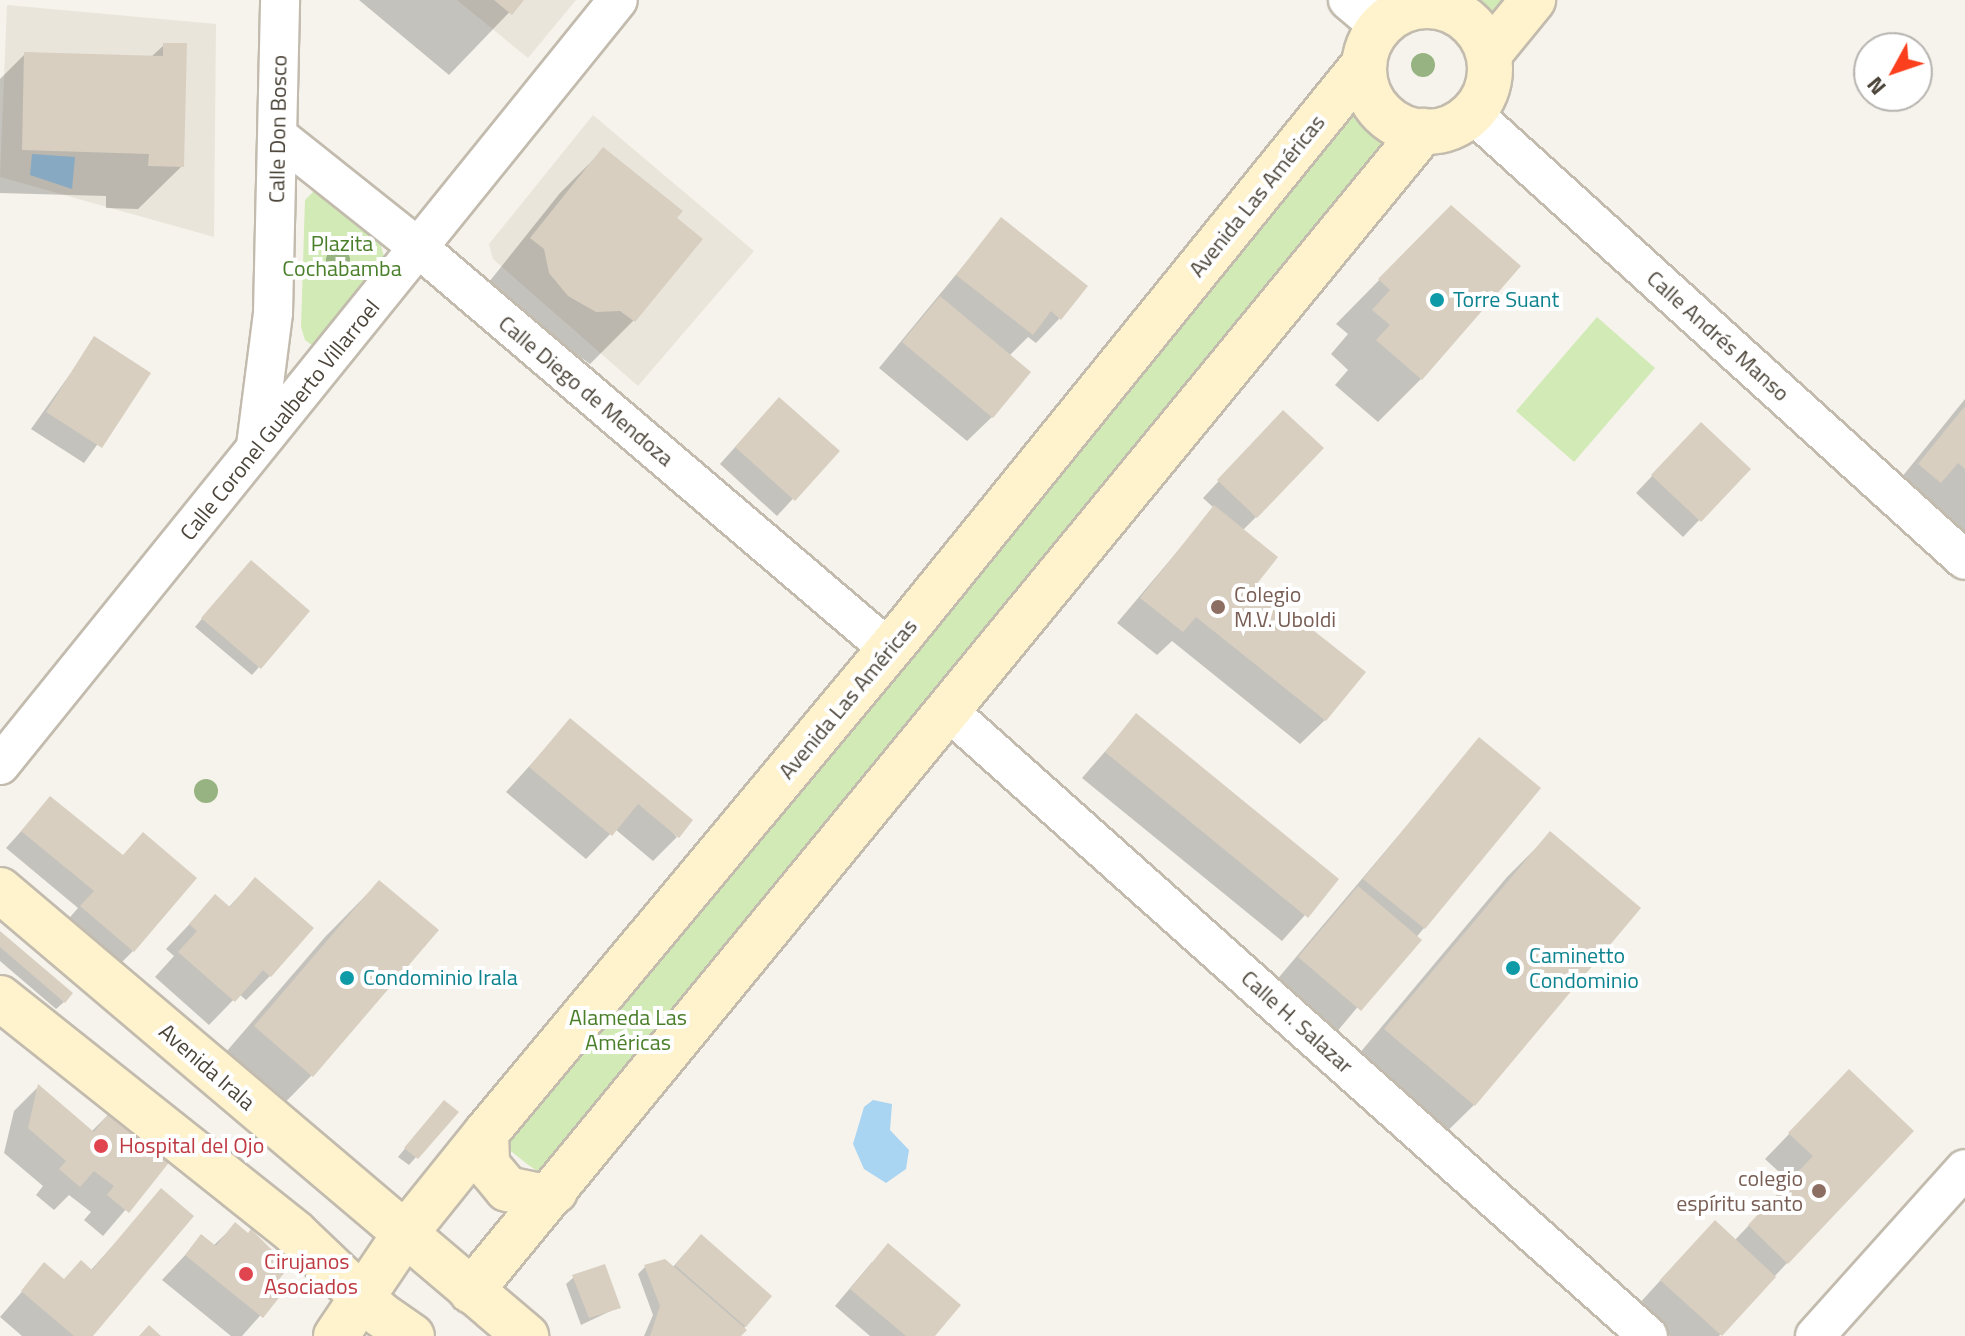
<!DOCTYPE html>
<html>
<head>
<meta charset="utf-8">
<style>
  body { margin:0 }
  #map { position:relative; width:1965px; height:1336px; overflow:hidden; background:#f6f3ec; font-family:"Titillium Web",sans-serif }
  div>[style] { position:absolute }
  .residential>* { inset:0; background:#eae5da }
  .green>* { inset:0; background:#d2eab5 }
  .water>* { inset:0; background:#a9d4f2 }
  .shadow>* { inset:0; background:#0003 }
  .building>* { inset:0; background:#d8cfc1 }
  .roads { filter:drop-shadow(2px 0 #c2bbae) drop-shadow(-2px 0 #c2bbae) drop-shadow(0 2px #c2bbae) drop-shadow(0 -2px #c2bbae) }
  .street>* { height:38px; margin:-19px; padding:0 19px; transform-origin:19px; border-radius:19px; background:#fff }
  .secondary>* { height:44px; margin:-22px; padding:0 22px; transform-origin:22px; border-radius:22px; background:#fff3cd }
  .secondary>.ring { margin:-22px; padding:0; box-sizing:content-box; background:none; border:44px solid #fff3cd; border-radius:50% }
  .trees>* { width:24px; height:24px; margin:-12px; border-radius:50%; background:#97b381 }
  .dots>* { width:22px; height:22px; translate:-50% -50%; box-sizing:border-box; border:4px solid #fff; border-radius:50% }
  span { translate:-50% -50%; white-space:nowrap; text-align:center; line-height:1.15; -webkit-text-stroke:8px #fff; paint-order:stroke }
  .street-label { font-size:22px; color:#4b4439 }
  .park-label { font-size:22px; color:#4a7f2a }
  .culture-label { font-size:22px; color:#0d838f }
  .left { translate:0 -50%; text-align:left }
  .education-label { font-size:22px; color:#785e54 }
  .right { translate:-100% -50%; text-align:right }
  .health-label { font-size:22px; color:#be3a42 }
  .north { position:absolute; left:1853px; top:32px; width:80px; height:80px; box-sizing:border-box; background:#fff; border:2px solid #b7b4b0; border-radius:50%; rotate:230deg; font-size:22px; font-weight:700; line-height:32px; text-align:center; color:#4b4439 }
  .north::after { content:''; display:block; margin:auto; width:28px; height:36px; background:#fc3f1d; clip-path:polygon(50% 0,100% 100%,50% 72%,0 100%) }
</style>
</head>
<body>
<div id="map">
  <div class="residential">
    <i style="clip-path:polygon(457px 0,576px 0,528px 58px)"></i>
    <i style="clip-path:polygon(7px 5px,216px 24px,214px 237px,0 177px)"></i>
    <i style="clip-path:polygon(593px 115px,754px 251px,638px 386px,493px 259px,489px 244px)"></i>
  </div>
  <div class="green">
    <i style="clip-path:polygon(1460px 0,1517px 0,1491px 33px)"></i>
    <i style="clip-path:polygon(1346px 100px,1377px 130px,1398px 140px,549px 1179px,527px 1164px,496px 1139px)"></i>
    <i style="clip-path:polygon(313px 192px,324px 192px,378px 236px,385px 260px,321px 345px,313px 346px,305px 340px,301px 327px,305px 200px)"></i>
    <i style="clip-path:polygon(1597px 317px,1655px 368px,1574px 462px,1516px 411px)"></i>
  </div>
  <div class="water">
    <i style="clip-path:polygon(32px 154px,75px 157px,72px 189px,30px 175px)"></i>
    <i style="clip-path:polygon(873px 1100px,892px 1104px,890px 1130px,909px 1150px,906px 1169px,886px 1183px,864px 1169px,853px 1144px,864px 1107px)"></i>
  </div>
  <div class="shadow">
    <i style="clip-path:polygon(359px 0,521px 0,449px 75px)"></i>
    <i style="clip-path:polygon(164px 45px,182px 166px,138px 209px,106px 208px,106px 196px,0 193px,0 79px,25px 54px,151px 57px)"></i>
    <i style="clip-path:polygon(603px 150px,700px 239px,633px 321px,590px 364px,576px 354px,552px 355px,514px 329px,501px 293px,489px 282px,560px 193px)"></i>
    <i style="clip-path:polygon(1451px 207px,1421px 379px,1378px 422px,1335px 385px,1348px 370px,1331px 354px,1348px 334px,1336px 324px)"></i>
    <i style="clip-path:polygon(1001px 220px,1060px 318px,1036px 343px,1028px 337px,1009px 356px,992px 417px,967px 441px,879px 368px)"></i>
    <i style="clip-path:polygon(95px 339px,148px 374px,84px 463px,31px 429px)"></i>
    <i style="clip-path:polygon(1965px 399px,1965px 555px,1915px 507px,1896px 525px,1876px 509px)"></i>
    <i style="clip-path:polygon(763px 416px,837px 451px,777px 516px,720px 464px)"></i>
    <i style="clip-path:polygon(1267px 429px,1256px 517px,1242px 531px,1253px 585px,1325px 720px,1300px 744px,1172px 641px,1157px 655px,1117px 623px,1214px 508px,1203px 498px)"></i>
    <i style="clip-path:polygon(1685px 441px,1748px 469px,1683px 537px,1636px 493px)"></i>
    <i style="clip-path:polygon(243px 570px,307px 612px,252px 675px,195px 627px)"></i>
    <i style="clip-path:polygon(1136px 716px,1336px 880px,1282px 941px,1082px 778px)"></i>
    <i style="clip-path:polygon(570px 721px,677px 837px,653px 861px,615px 829px,586px 859px,506px 792px)"></i>
    <i style="clip-path:polygon(1479px 740px,1424px 928px,1335px 1034px,1275px 982px)"></i>
    <i style="clip-path:polygon(51px 798px,133px 951px,109px 975px,57px 932px,78px 908px,6px 848px)"></i>
    <i style="clip-path:polygon(1550px 834px,1474px 1105px,1430px 1148px,1343px 1073px,1507px 877px)"></i>
    <i style="clip-path:polygon(255px 879px,270px 976px,246px 1000px,239px 994px,209px 1025px,155px 977px,174px 956px,166px 949px,215px 897px,228px 908px)"></i>
    <i style="clip-path:polygon(379px 882px,312px 1075px,258px 1130px,201px 1081px,325px 937px)"></i>
    <i style="clip-path:polygon(0 934px,64px 1002px,56px 1009px,0 961px)"></i>
    <i style="clip-path:polygon(1849px 1072px,1787px 1263px,1719px 1336px,1670px 1336px,1637px 1306px,1691px 1247px,1734px 1241px,1790px 1182px,1765px 1159px)"></i>
    <i style="clip-path:polygon(38px 1087px,91px 1132px,117px 1106px,168px 1160px,103px 1236px,84px 1220px,91px 1212px,69px 1195px,54px 1210px,36px 1195px,43px 1186px,4px 1153px,14px 1111px)"></i>
    <i style="clip-path:polygon(437px 1110px,456px 1112px,409px 1165px,398px 1157px)"></i>
    <i style="clip-path:polygon(162px 1191px,90px 1336px,22px 1336px,0 1317px,45px 1265px,63px 1281px,90px 1271px)"></i>
    <i style="clip-path:polygon(235px 1225px,283px 1290px,242px 1336px,231px 1336px,162px 1280px,202px 1237px,213px 1246px)"></i>
    <i style="clip-path:polygon(685px 1253px,769px 1296px,738px 1336px,644px 1336px,653px 1315px,638px 1274px,645px 1267px,672px 1268px)"></i>
    <i style="clip-path:polygon(872px 1262px,932px 1336px,870px 1336px,835px 1306px)"></i>
    <i style="clip-path:polygon(574px 1277px,619px 1307px,581px 1325px,566px 1284px)"></i>
  </div>
  <div class="building">
    <i style="clip-path:polygon(494px 0,524px 0,512px 15px)"></i>
    <i style="clip-path:polygon(163px 43px,187px 43px,184px 167px,148px 166px,149px 154px,22px 150px,24px 52px,163px 56px)"></i>
    <i style="clip-path:polygon(603px 147px,683px 211px,677px 218px,703px 239px,635px 322px,620px 311px,596px 312px,568px 296px,549px 273px,544px 249px,530px 238px)"></i>
    <i style="clip-path:polygon(1451px 205px,1521px 266px,1422px 380px,1376px 340px,1390px 325px,1372px 310px,1390px 290px,1378px 279px)"></i>
    <i style="clip-path:polygon(1001px 217px,1088px 286px,1061px 320px,1051px 311px,1033px 335px,956px 275px)"></i>
    <i style="clip-path:polygon(940px 296px,1031px 372px,993px 418px,902px 342px)"></i>
    <i style="clip-path:polygon(94px 336px,151px 373px,102px 448px,46px 412px)"></i>
    <i style="clip-path:polygon(779px 397px,840px 451px,795px 501px,735px 447px)"></i>
    <i style="clip-path:polygon(1965px 406px,1965px 469px,1958px 463px,1941px 483px,1918px 464px)"></i>
    <i style="clip-path:polygon(1283px 410px,1324px 448px,1257px 518px,1217px 480px)"></i>
    <i style="clip-path:polygon(1701px 422px,1751px 469px,1701px 522px,1651px 475px)"></i>
    <i style="clip-path:polygon(1214px 505px,1278px 557px,1256px 585px,1366px 672px,1326px 721px,1196px 617px,1183px 632px,1140px 598px)"></i>
    <i style="clip-path:polygon(251px 560px,310px 611px,261px 669px,201px 618px)"></i>
    <i style="clip-path:polygon(1136px 713px,1339px 879px,1308px 918px,1105px 752px)"></i>
    <i style="clip-path:polygon(570px 718px,693px 820px,679px 838px,638px 804px,612px 836px,529px 767px)"></i>
    <i style="clip-path:polygon(1479px 737px,1541px 788px,1425px 929px,1363px 879px)"></i>
    <i style="clip-path:polygon(50px 796px,123px 855px,143px 832px,197px 878px,134px 952px,80px 906px,94px 891px,21px 831px)"></i>
    <i style="clip-path:polygon(1550px 831px,1641px 908px,1475px 1106px,1384px 1029px)"></i>
    <i style="clip-path:polygon(255px 877px,314px 928px,271px 977px,263px 970px,235px 1002px,178px 952px,197px 931px,189px 924px,215px 894px,230px 907px)"></i>
    <i style="clip-path:polygon(379px 880px,439px 930px,313px 1077px,254px 1026px)"></i>
    <i style="clip-path:polygon(1358px 886px,1422px 940px,1361px 1011px,1298px 957px)"></i>
    <i style="clip-path:polygon(0 931px,73px 993px,65px 1003px,0 947px)"></i>
    <i style="clip-path:polygon(1849px 1069px,1914px 1131px,1788px 1264px,1748px 1225px,1813px 1156px,1788px 1133px)"></i>
    <i style="clip-path:polygon(38px 1084px,94px 1132px,117px 1103px,171px 1160px,129px 1213px,107px 1195px,114px 1186px,94px 1171px,80px 1187px,59px 1169px,66px 1161px,28px 1128px)"></i>
    <i style="clip-path:polygon(444px 1100px,459px 1112px,418px 1159px,404px 1148px)"></i>
    <i style="clip-path:polygon(161px 1188px,194px 1216px,93px 1336px,74px 1336px,21px 1291px,44px 1262px,64px 1279px,81px 1260px,92px 1270px)"></i>
    <i style="clip-path:polygon(1715px 1220px,1776px 1277px,1722px 1336px,1660px 1280px)"></i>
    <i style="clip-path:polygon(235px 1222px,248px 1233px,251px 1229px,289px 1267px,277px 1282px,286px 1289px,263px 1318px,185px 1255px,201px 1234px,216px 1246px)"></i>
    <i style="clip-path:polygon(701px 1234px,772px 1296px,746px 1327px,675px 1265px)"></i>
    <i style="clip-path:polygon(888px 1243px,961px 1305px,935px 1336px,906px 1336px,850px 1289px)"></i>
    <i style="clip-path:polygon(665px 1259px,747px 1330px,741px 1336px,650px 1336px,660px 1306px,644px 1265px)"></i>
    <i style="clip-path:polygon(605px 1264px,621px 1308px,589px 1318px,572px 1275px)"></i>
    <i style="clip-path:polygon(149px 1325px,161px 1336px,139px 1336px)"></i>
  </div>
  <div class="roads">
    <div class="street">
      <i style="left:1348px;top:0;width:42px;rotate:40.2deg"></i>
      <i style="left:1472px;top:113px;width:665px;rotate:42.2deg"></i>
      <i style="left:278px;top:136px;width:181px;rotate:38.5deg"></i>
      <i style="left:420px;top:249px;width:618px;rotate:40.47deg"></i>
      <i style="left:256px;top:446px;width:134px;rotate:-82.7deg"></i>
      <i style="left:273px;top:313px;width:313px;rotate:-88.7deg"></i>
      <i style="left:946px;top:709px;width:941px;rotate:41.77deg"></i>
      <i style="left:0;top:765px;width:983px;rotate:-51.07deg"></i>
      <i style="left:1815px;top:1336px;width:224px;rotate:-48.1deg"></i>
    </div>
    <div class="secondary">
      <i class="ring" style="left:1364px;top:6px;width:82px;height:82px"></i>
      <i style="left:1489px;top:54px;width:70px;rotate:-50.8deg"></i>
      <i style="left:0;top:890px;width:690px;rotate:40.29deg"></i>
      <i style="left:0;top:998px;width:377px;rotate:38.5deg"></i>
      <i style="left:295px;top:1233px;width:117px;rotate:43.6deg"></i>
      <i style="left:380px;top:1314px;width:39px;rotate:35deg"></i>
      <i style="left:486px;top:1133px;width:32px;rotate:88deg"></i>
      <i style="left:487px;top:1165px;width:31px;rotate:50deg"></i>
      <i style="left:507px;top:1189px;width:33px;rotate:12deg"></i>
      <i style="left:539px;top:1196px;width:17px;rotate:-17deg"></i>
      <i style="left:471px;top:1291px;width:1501px;rotate:-50.62deg"></i>
      <i style="left:336px;top:1336px;width:122px;rotate:-56deg"></i>
      <i style="left:404px;top:1235px;width:131px;rotate:-51.2deg"></i>
      <i style="left:486px;top:1133px;width:650px;rotate:-50.18deg"></i>
      <i style="left:902px;top:634px;width:734px;rotate:-50.97deg"></i>
    </div>
  </div>
  <div class="trees">
    <i style="left:1423px;top:65px"></i>
    <i style="left:338px;top:260px"></i>
    <i style="left:206px;top:791px"></i>
  </div>
  <div class="dots">
    <i style="left:1437px;top:300px;background:#0f9aa8"></i>
    <i style="left:1218px;top:607px;background:#8d6e63"></i>
    <i style="left:1513px;top:968px;background:#0f9aa8"></i>
    <i style="left:347px;top:978px;background:#0f9aa8"></i>
    <i style="left:101px;top:1146px;background:#e0444e"></i>
    <i style="left:1819px;top:1191px;background:#8d6e63"></i>
    <i style="left:246px;top:1274px;background:#e0444e"></i>
  </div>
  <div class="street-label">
    <span style="left:278px;top:129px;rotate:-89deg">Calle Don Bosco</span>
    <span style="left:1257px;top:196px;rotate:-51deg">Avenida Las Américas</span>
    <span style="left:1718px;top:336px;rotate:42deg">Calle Andrés Manso</span>
    <span style="left:586px;top:391px;rotate:40deg">Calle Diego de Mendoza</span>
    <span style="left:280px;top:420px;rotate:-51deg">Calle Coronel Gualberto Villarroel</span>
    <span style="left:848px;top:699px;rotate:-50deg">Avenida Las Américas</span>
    <span style="left:1297px;top:1022px;rotate:42deg">Calle H. Salazar</span>
    <span style="left:207px;top:1067px;rotate:41deg">Avenida Irala</span>
  </div>
  <div class="park-label">
    <span style="left:342px;top:256px">Plazita<br>Cochabamba</span>
    <span style="left:628px;top:1030px">Alameda Las<br>Américas</span>
  </div>
  <div class="culture-label">
    <span class="left" style="left:1453px;top:300px">Torre Suant</span>
    <span class="left" style="left:1529px;top:968px">Caminetto<br>Condominio</span>
    <span class="left" style="left:363px;top:978px">Condominio Irala</span>
  </div>
  <div class="education-label">
    <span class="left" style="left:1234px;top:607px">Colegio<br>M.V. Uboldi</span>
    <span class="right" style="left:1803px;top:1191px">colegio<br>espíritu santo</span>
  </div>
  <div class="health-label">
    <span class="left" style="left:119px;top:1146px">Hospital del Ojo</span>
    <span class="left" style="left:264px;top:1274px">Cirujanos<br>Asociados</span>
  </div>
  <div class="north">N</div>
</div>
</body>
</html>
